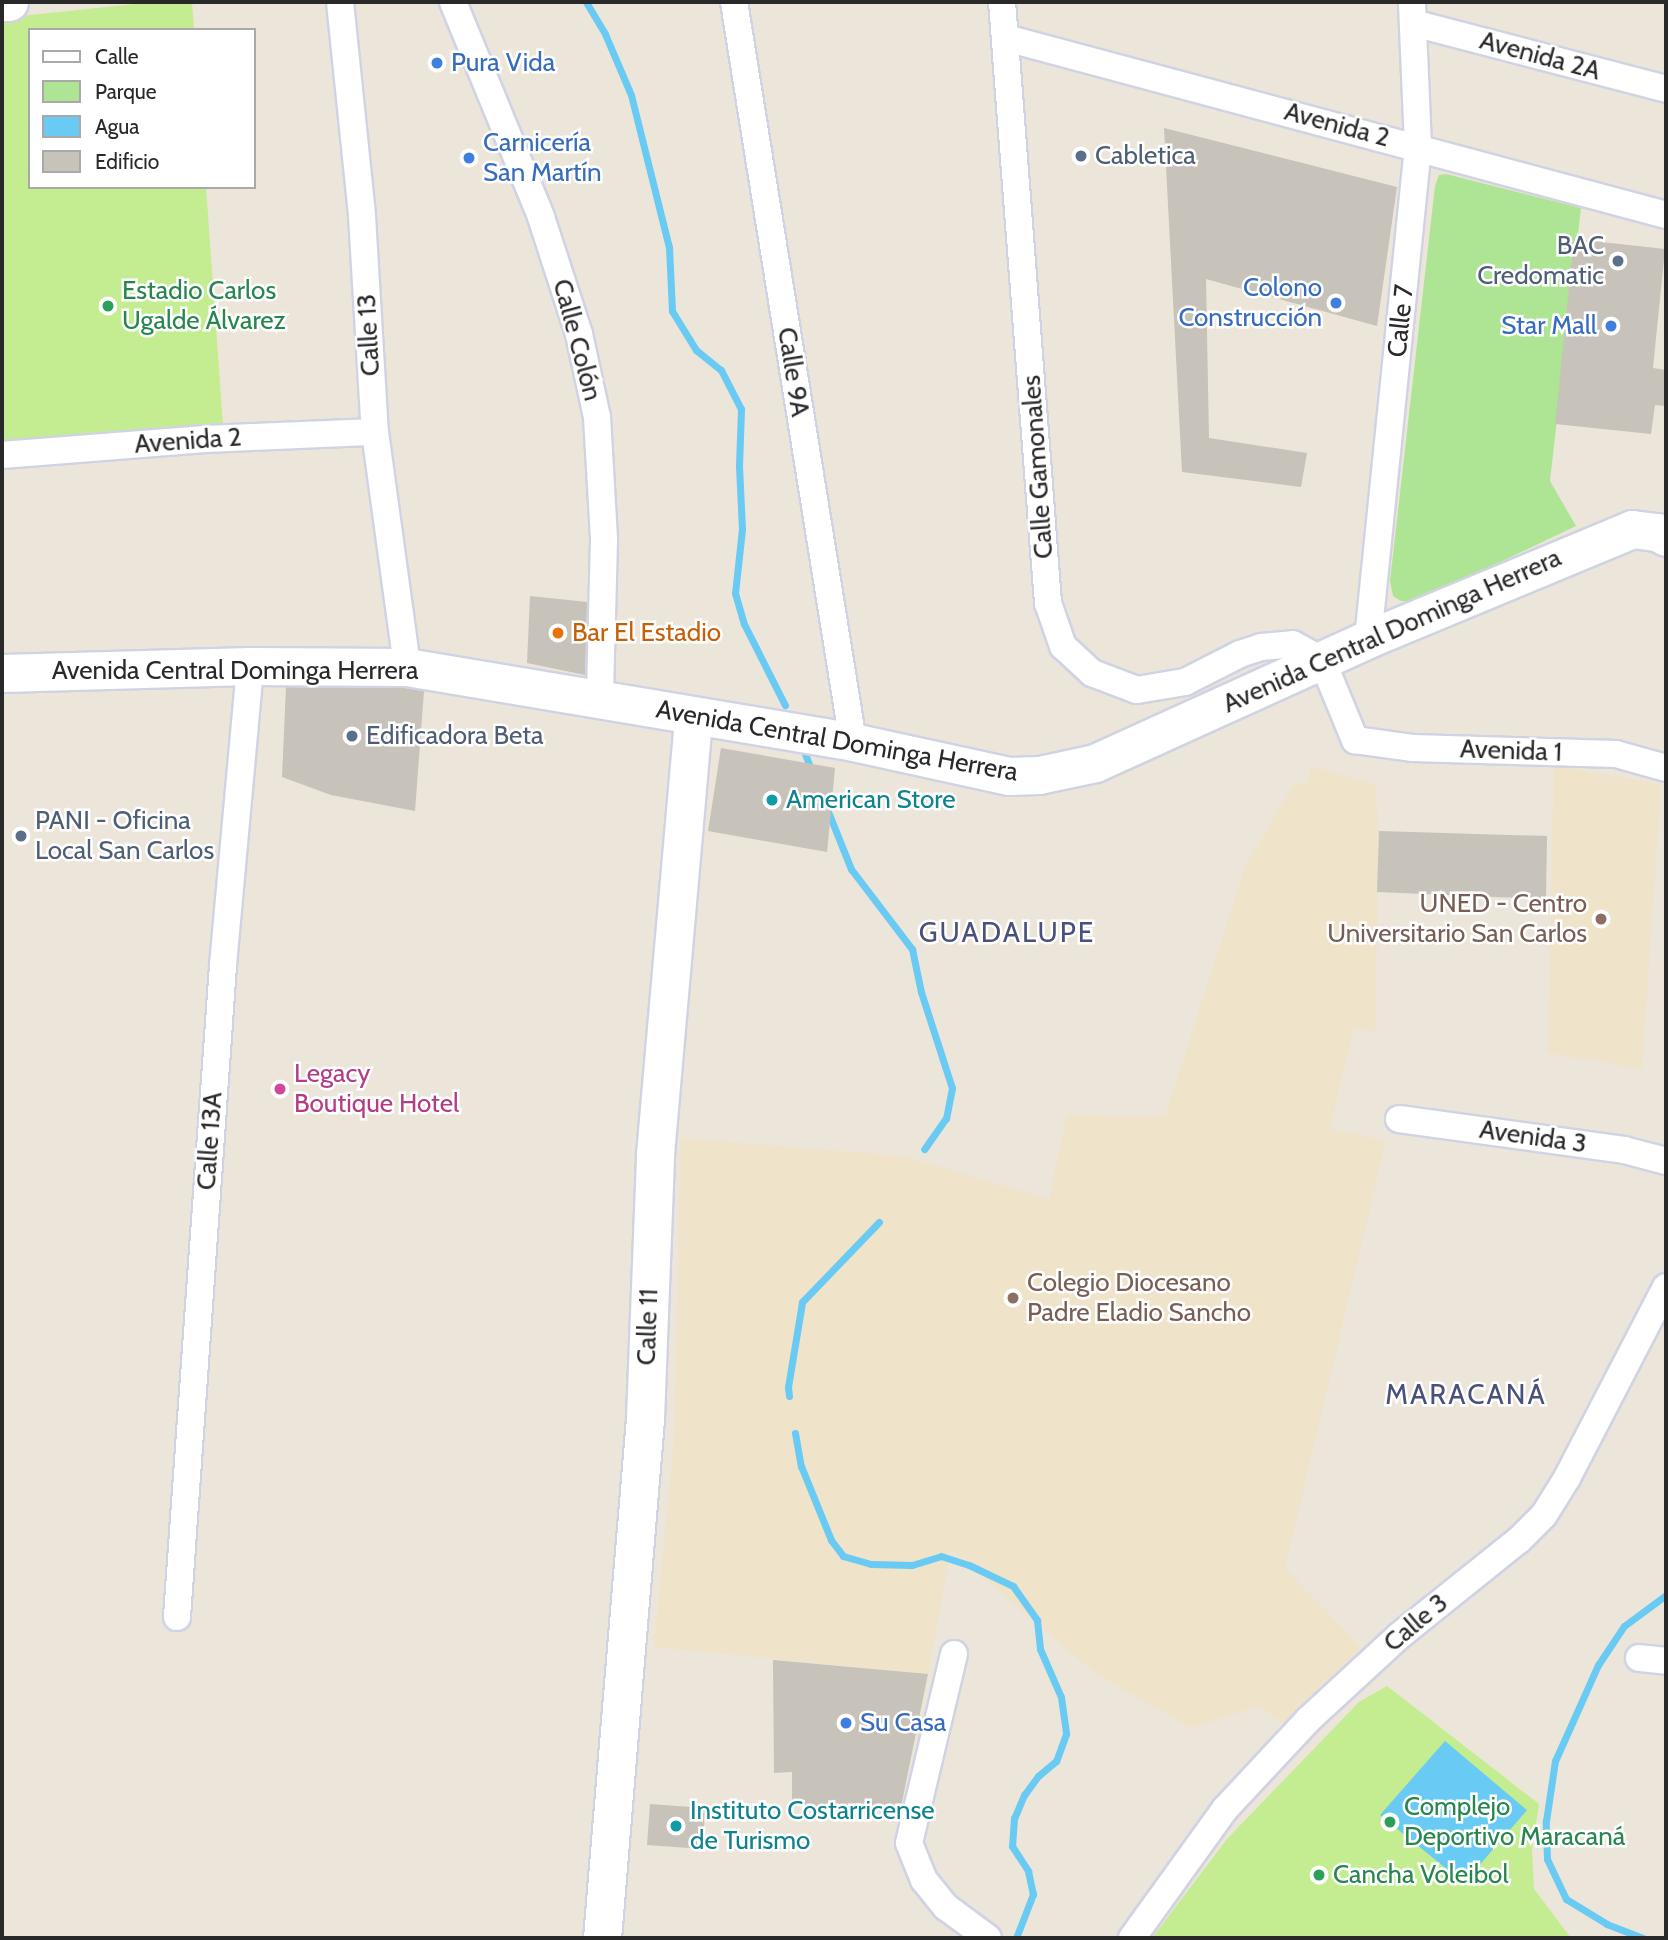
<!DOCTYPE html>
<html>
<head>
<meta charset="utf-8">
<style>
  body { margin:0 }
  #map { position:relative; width:1668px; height:1940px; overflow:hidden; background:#ece5da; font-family:Cabin,sans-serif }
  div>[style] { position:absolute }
  .education>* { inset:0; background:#efe3c9 }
  .green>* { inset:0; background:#aee594 }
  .pitch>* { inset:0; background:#c3ed90 }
  .water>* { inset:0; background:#69caf3 }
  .stream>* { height:7px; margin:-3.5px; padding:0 3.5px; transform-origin:3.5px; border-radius:3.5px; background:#69caf3 }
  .building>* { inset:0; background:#c7c2ba }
  .roads { filter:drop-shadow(2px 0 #d0d3e3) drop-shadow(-2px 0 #d0d3e3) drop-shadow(0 2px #d0d3e3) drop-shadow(0 -2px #d0d3e3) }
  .street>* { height:26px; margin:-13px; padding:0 13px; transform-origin:13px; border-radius:13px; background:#fff }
  .secondary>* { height:37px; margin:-18.5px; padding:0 18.5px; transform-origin:18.5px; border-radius:18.5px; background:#fff }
  .dots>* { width:19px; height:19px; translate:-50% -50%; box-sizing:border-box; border:4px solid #fff; border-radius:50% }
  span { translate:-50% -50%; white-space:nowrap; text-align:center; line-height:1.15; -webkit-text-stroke:5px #fff; paint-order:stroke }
  .street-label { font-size:26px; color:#292929 }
  .shop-label { font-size:26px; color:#366cbe }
  .left { translate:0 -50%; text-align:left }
  .right { translate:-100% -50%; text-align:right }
  .service-label { font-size:26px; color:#4e5e75 }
  .leisure-label { font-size:26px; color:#27864d }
  .food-label { font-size:26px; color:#c56008 }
  .culture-label { font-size:26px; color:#0d838f }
  .education-label { font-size:26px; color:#785e54 }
  .hotel-label { font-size:26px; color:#b23c85 }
  .neighbourhood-label { font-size:28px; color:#48507b; letter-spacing:2px }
  .frame { position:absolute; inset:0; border:4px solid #292929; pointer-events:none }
  .legend { position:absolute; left:28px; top:28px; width:228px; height:161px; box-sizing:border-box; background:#fff; border:2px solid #a9a9a9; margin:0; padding:9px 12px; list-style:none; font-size:21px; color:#292929 }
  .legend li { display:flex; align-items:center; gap:14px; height:35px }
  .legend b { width:35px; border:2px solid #a9a9a9 }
</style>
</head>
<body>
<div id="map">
  <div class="education">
    <i style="clip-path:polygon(1311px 766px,1375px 785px,1379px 831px,1375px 1032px,1354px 1028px,1330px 1128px,1386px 1141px,1285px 1568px,1361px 1647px,1284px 1724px,1258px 1706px,1191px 1728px,1096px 1674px,951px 1550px,928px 1674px,654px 1647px,674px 1439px,681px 1138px,903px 1156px,1049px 1199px,1067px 1115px,1165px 1116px,1245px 867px,1293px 785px,1307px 783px)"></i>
    <i style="clip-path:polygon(1554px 766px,1661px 784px,1642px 1069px,1548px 1053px)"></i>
  </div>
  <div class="green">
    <i style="clip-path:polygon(1446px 174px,1581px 208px,1550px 481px,1576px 526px,1416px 602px,1401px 601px,1393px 596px,1390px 581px,1435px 186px,1439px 175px)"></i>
  </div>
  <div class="pitch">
    <i style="clip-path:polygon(153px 2px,192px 2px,194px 30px,30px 30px,30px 187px,206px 187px,223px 425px,2px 440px,2px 18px)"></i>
    <i style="clip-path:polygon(1387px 1686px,1539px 1804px,1532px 1849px,1534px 1889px,1571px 1938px,1152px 1938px,1227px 1839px,1359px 1702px)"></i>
  </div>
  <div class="water">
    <i style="clip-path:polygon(1445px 1741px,1527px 1810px,1464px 1883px,1380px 1815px)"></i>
  </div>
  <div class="stream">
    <i style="left:586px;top:2px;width:37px;rotate:59deg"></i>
    <i style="left:605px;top:34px;width:66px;rotate:66.9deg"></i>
    <i style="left:631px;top:95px;width:157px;rotate:76deg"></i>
    <i style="left:669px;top:247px;width:64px;rotate:87.3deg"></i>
    <i style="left:672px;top:311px;width:46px;rotate:58.4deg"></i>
    <i style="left:696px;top:350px;width:32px;rotate:39deg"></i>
    <i style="left:721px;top:370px;width:44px;rotate:62.9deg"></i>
    <i style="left:741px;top:409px;width:57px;rotate:92deg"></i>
    <i style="left:739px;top:466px;width:63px;rotate:87.3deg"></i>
    <i style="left:742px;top:529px;width:64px;rotate:96.2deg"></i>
    <i style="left:735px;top:593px;width:32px;rotate:74deg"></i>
    <i style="left:744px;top:624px;width:91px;rotate:63.2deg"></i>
    <i style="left:802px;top:746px;width:28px;rotate:69deg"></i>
    <i style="left:827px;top:809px;width:65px;rotate:68.2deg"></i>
    <i style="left:851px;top:869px;width:101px;rotate:52.7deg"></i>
    <i style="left:912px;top:949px;width:44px;rotate:78.2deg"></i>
    <i style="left:921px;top:992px;width:101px;rotate:72.1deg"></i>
    <i style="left:952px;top:1088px;width:31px;rotate:101deg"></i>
    <i style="left:946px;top:1118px;width:38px;rotate:125deg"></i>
    <i style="left:789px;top:1396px;width:9px;rotate:-96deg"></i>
    <i style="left:788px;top:1387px;width:86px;rotate:-80.6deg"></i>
    <i style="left:802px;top:1302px;width:111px;rotate:-46.1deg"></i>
    <i style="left:795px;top:1433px;width:34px;rotate:80deg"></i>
    <i style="left:801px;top:1466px;width:80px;rotate:67.9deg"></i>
    <i style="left:831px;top:1540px;width:20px;rotate:53deg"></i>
    <i style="left:843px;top:1556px;width:29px;rotate:16deg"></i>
    <i style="left:871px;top:1564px;width:41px;rotate:1.4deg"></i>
    <i style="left:912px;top:1565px;width:30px;rotate:-17deg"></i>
    <i style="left:941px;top:1556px;width:29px;rotate:18deg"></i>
    <i style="left:969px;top:1565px;width:49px;rotate:25.5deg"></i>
    <i style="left:1013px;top:1586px;width:42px;rotate:54.8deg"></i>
    <i style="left:1037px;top:1620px;width:29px;rotate:84deg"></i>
    <i style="left:1040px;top:1649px;width:52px;rotate:66.4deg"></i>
    <i style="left:1061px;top:1697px;width:37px;rotate:82deg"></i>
    <i style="left:1066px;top:1734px;width:29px;rotate:110deg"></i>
    <i style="left:1056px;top:1761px;width:23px;rotate:140deg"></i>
    <i style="left:1038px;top:1776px;width:24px;rotate:126deg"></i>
    <i style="left:1024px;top:1795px;width:25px;rotate:113deg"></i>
    <i style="left:1014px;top:1818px;width:28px;rotate:94deg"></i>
    <i style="left:1012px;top:1846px;width:30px;rotate:57deg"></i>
    <i style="left:1028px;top:1871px;width:24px;rotate:78deg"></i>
    <i style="left:1033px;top:1894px;width:47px;rotate:111.1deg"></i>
    <i style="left:1643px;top:1938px;width:39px;rotate:-159deg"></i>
    <i style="left:1607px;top:1924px;width:48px;rotate:-148.6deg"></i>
    <i style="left:1566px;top:1899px;width:44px;rotate:-115.4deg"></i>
    <i style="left:1547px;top:1859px;width:38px;rotate:-92deg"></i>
    <i style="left:1546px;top:1821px;width:61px;rotate:-81.5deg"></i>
    <i style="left:1555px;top:1761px;width:105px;rotate:-65.9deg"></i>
    <i style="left:1598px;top:1665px;width:47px;rotate:-56.3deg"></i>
    <i style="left:1624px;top:1626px;width:52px;rotate:-36.4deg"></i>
  </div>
  <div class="building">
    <i style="clip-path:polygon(1164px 128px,1397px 187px,1377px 326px,1206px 279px,1209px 438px,1307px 453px,1301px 487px,1182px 472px)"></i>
    <i style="clip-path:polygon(1574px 239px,1665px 249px,1653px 368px,1666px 370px,1666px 406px,1655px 405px,1651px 434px,1555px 424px)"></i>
    <i style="clip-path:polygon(530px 596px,587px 602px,585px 675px,527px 663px)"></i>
    <i style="clip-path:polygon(286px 687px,405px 688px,424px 691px,415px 811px,331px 795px,282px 777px)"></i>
    <i style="clip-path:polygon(721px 748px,835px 768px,827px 852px,708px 831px)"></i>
    <i style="clip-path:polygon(1379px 831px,1547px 836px,1546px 899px,1377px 892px)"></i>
    <i style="clip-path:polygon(773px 1660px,928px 1674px,900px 1812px,792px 1805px,792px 1772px,774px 1773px)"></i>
    <i style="clip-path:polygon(650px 1804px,705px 1808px,703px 1849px,647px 1845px)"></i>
  </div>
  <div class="roads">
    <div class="street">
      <i style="left:340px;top:2px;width:215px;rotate:84.1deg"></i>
      <i style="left:362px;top:216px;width:216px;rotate:86.6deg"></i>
      <i style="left:375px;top:432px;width:237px;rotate:82.2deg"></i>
      <i style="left:453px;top:2px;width:232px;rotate:67.7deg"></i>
      <i style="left:541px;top:217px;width:123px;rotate:72deg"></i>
      <i style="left:579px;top:334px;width:85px;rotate:77.8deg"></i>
      <i style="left:597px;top:417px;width:123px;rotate:86.7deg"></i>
      <i style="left:604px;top:540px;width:158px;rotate:91.5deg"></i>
      <i style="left:734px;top:2px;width:750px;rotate:80.86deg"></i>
      <i style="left:1002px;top:2px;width:603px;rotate:85.62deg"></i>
      <i style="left:1048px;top:603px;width:46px;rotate:70.8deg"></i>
      <i style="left:1063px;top:646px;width:40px;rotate:43deg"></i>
      <i style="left:1092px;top:673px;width:48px;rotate:20.7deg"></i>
      <i style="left:1137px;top:690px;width:49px;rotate:-9.5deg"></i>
      <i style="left:1185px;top:682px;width:62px;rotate:-27deg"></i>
      <i style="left:1240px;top:654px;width:22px;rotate:-18deg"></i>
      <i style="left:1261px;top:647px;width:32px;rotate:-5deg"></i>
      <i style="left:1293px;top:644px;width:33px;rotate:29deg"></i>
      <i style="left:1322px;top:660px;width:87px;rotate:67.6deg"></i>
      <i style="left:1355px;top:740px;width:59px;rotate:7.9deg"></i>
      <i style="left:1413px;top:748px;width:203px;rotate:1.7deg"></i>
      <i style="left:1616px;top:754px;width:52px;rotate:15.6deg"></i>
      <i style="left:1413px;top:23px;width:261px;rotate:14.6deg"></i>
      <i style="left:1006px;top:38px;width:683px;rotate:15.01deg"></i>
      <i style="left:2px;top:455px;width:204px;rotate:-4.5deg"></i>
      <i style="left:205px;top:439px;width:170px;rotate:-2.4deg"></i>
      <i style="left:1368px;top:639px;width:495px;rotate:-84.2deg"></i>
      <i style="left:1418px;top:147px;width:145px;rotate:-92.4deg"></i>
      <i style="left:1399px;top:1119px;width:227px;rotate:7.8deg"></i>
      <i style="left:1624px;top:1150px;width:43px;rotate:14.7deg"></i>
      <i style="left:177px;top:1617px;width:654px;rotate:-85.96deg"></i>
      <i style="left:223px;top:965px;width:300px;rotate:-84.8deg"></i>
      <i style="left:954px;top:1654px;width:194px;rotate:103.4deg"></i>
      <i style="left:909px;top:1843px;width:40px;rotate:68deg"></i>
      <i style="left:924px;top:1880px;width:35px;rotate:51deg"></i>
      <i style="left:946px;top:1907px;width:52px;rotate:36.4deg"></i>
      <i style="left:1639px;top:1658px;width:27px;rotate:6deg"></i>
      <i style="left:1132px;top:1938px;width:159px;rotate:-54.2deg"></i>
      <i style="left:1225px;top:1809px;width:122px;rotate:-47deg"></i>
      <i style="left:1308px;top:1720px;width:124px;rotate:-42.7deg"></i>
      <i style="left:1399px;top:1636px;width:154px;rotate:-38.7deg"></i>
      <i style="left:1519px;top:1540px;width:35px;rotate:-45deg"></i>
      <i style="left:1544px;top:1515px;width:44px;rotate:-58.1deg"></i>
      <i style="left:1567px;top:1478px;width:215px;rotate:-62.6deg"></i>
    </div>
    <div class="secondary">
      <i style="left:2px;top:2px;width:7px"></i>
      <i style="left:2px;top:673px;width:248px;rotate:-1.6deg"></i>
      <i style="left:250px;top:666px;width:157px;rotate:0.4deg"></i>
      <i style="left:407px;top:667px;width:452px;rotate:9.5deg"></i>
      <i style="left:853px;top:742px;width:160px;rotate:12.3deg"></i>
      <i style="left:1009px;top:776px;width:30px;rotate:-2deg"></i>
      <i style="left:1039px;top:775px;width:57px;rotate:-12.1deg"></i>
      <i style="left:1095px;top:763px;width:300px;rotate:-24.4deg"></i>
      <i style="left:1368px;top:639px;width:286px;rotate:-22.6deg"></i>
      <i style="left:1632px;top:529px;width:25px;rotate:7deg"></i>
      <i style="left:1657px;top:532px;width:10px;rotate:29deg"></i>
      <i style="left:602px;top:1938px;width:522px;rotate:-85.27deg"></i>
      <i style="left:645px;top:1418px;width:264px;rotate:-87.8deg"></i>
      <i style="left:655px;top:1154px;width:440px;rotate:-85deg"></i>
    </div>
  </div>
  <div class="dots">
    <i style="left:437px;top:63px;background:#3f7fe0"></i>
    <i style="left:1081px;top:156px;background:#5c6f8a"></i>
    <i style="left:469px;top:158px;background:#3f7fe0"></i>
    <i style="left:1618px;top:261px;background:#5c6f8a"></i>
    <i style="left:1336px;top:303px;background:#3f7fe0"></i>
    <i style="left:108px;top:306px;background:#2e9e5b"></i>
    <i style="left:1611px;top:326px;background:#3f7fe0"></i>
    <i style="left:558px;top:633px;background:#e8710a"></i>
    <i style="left:352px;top:736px;background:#5c6f8a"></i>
    <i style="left:772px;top:800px;background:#0f9aa8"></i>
    <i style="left:21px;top:836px;background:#5c6f8a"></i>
    <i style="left:1601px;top:919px;background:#8d6e63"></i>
    <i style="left:280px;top:1089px;background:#d1479c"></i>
    <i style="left:1013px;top:1298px;background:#8d6e63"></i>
    <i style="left:846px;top:1723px;background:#3f7fe0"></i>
    <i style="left:1390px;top:1822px;background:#2e9e5b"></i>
    <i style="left:676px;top:1826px;background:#0f9aa8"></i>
    <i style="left:1319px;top:1875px;background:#2e9e5b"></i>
  </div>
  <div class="street-label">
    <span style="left:1540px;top:56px;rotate:15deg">Avenida 2A</span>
    <span style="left:1337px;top:125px;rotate:15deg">Avenida 2</span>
    <span style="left:1401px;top:321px;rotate:-84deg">Calle 7</span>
    <span style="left:369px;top:335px;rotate:-93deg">Calle 13</span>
    <span style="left:577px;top:340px;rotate:75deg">Calle Colón</span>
    <span style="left:793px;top:372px;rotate:81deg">Calle 9A</span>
    <span style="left:188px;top:441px;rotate:-4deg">Avenida 2</span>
    <span style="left:1038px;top:467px;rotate:-94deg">Calle Gamonales</span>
    <span style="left:1392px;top:631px;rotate:-24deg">Avenida Central Dominga Herrera</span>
    <span style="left:235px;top:671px">Avenida Central Dominga Herrera</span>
    <span style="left:837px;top:741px;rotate:10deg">Avenida Central Dominga Herrera</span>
    <span style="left:1511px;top:751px;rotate:2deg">Avenida 1</span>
    <span style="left:1533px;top:1137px;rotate:8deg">Avenida 3</span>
    <span style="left:210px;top:1141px;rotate:-86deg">Calle 13A</span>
    <span style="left:648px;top:1327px;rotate:-88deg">Calle 11</span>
    <span style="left:1416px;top:1623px;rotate:-40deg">Calle 3</span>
  </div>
  <div class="shop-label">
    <span class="left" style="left:451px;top:63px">Pura Vida</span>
    <span class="left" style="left:483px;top:158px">Carnicería<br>San Martín</span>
    <span class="right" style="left:1322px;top:303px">Colono<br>Construcción</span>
    <span class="right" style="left:1597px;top:326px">Star Mall</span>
    <span class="left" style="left:860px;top:1723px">Su Casa</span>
  </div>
  <div class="service-label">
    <span class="left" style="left:1095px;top:156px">Cabletica</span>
    <span class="right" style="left:1604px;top:261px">BAC<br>Credomatic</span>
    <span class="left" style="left:366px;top:736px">Edificadora Beta</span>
    <span class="left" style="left:35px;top:836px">PANI - Oficina<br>Local San Carlos</span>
  </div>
  <div class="leisure-label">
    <span class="left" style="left:122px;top:306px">Estadio Carlos<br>Ugalde Álvarez</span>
    <span class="left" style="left:1404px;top:1822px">Complejo<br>Deportivo Maracaná</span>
    <span class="left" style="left:1333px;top:1875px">Cancha Voleibol</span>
  </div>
  <div class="food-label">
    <span class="left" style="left:572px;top:633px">Bar El Estadio</span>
  </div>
  <div class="culture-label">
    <span class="left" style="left:786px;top:800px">American Store</span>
    <span class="left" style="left:690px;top:1826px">Instituto Costarricense<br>de Turismo</span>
  </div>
  <div class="education-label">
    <span class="right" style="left:1587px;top:919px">UNED - Centro<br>Universitario San Carlos</span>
    <span class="left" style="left:1027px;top:1298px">Colegio Diocesano<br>Padre Eladio Sancho</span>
  </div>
  <div class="hotel-label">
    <span class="left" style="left:294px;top:1089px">Legacy<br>Boutique Hotel</span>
  </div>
  <div class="neighbourhood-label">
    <span style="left:1007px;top:932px">GUADALUPE</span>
    <span style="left:1466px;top:1394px">MARACANÁ</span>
  </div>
  <div class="frame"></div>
  <ul class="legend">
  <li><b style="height:9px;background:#fff"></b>Calle</li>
  <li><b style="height:19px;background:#aee594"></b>Parque</li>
  <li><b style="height:19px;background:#69caf3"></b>Agua</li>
  <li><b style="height:19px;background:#c7c2ba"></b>Edificio</li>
  </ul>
</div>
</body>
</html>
